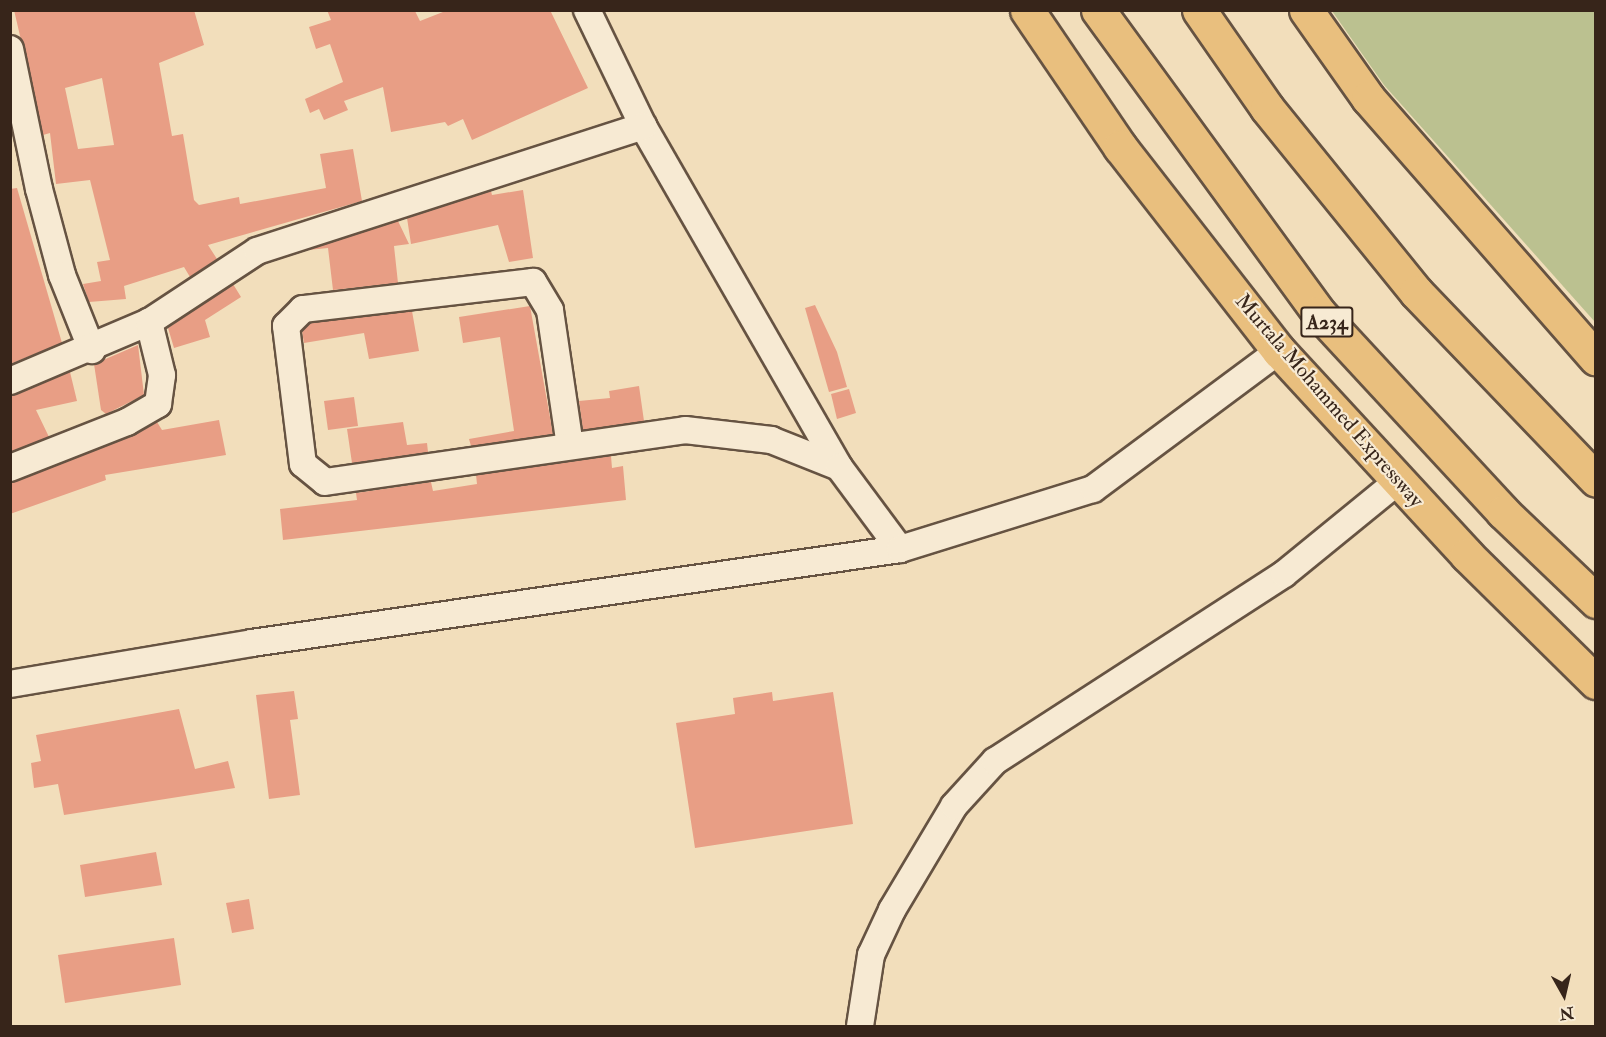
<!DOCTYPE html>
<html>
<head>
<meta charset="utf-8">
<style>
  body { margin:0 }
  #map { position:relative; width:1606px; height:1037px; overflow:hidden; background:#f2debb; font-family:"IM FELL Double Pica",serif }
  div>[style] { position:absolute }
  .green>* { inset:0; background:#bbc190 }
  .building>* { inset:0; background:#e89e85 }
  .roads { filter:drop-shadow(2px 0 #665342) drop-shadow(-2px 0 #665342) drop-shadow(0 2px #665342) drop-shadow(0 -2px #665342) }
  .street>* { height:26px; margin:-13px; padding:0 13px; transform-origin:13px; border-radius:13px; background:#f7ead3 }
  .highway>* { height:33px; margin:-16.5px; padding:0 16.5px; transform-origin:16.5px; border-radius:16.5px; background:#e9bf7e }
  span { translate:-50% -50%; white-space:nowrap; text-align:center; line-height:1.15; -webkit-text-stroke:4.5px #f7ead3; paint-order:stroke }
  .shield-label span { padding:2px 4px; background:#f7ead3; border:2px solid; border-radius:4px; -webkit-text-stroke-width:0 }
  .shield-label { font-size:20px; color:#37251a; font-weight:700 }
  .street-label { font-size:21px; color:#37251a }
  .frame { position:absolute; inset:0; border:12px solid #37251a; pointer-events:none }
  .north { position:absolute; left:1534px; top:965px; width:60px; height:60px; -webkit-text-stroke:4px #f7ead3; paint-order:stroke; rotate:172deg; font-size:16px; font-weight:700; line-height:24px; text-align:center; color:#37251a }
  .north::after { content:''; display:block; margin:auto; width:21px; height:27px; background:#37251a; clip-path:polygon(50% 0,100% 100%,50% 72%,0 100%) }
</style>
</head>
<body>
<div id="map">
  <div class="green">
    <i style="clip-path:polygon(1332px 11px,1595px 11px,1595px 322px,1384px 85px)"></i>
  </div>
  <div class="building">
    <i style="clip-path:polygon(evenodd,14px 10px,194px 10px,204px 45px,159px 63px,172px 136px,183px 134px,194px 200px,199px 205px,239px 197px,240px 204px,326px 188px,320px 154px,353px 149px,362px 201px,208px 245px,217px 259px,190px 277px,184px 267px,124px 286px,126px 299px,89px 302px,83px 284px,101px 281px,97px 262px,110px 260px,90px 180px,56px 184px,50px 133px,43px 135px,14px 10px,102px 78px,114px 145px,78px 149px,65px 88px,102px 78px)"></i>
    <i style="clip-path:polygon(327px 10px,415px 11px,420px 21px,448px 10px,550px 10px,588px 88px,472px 140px,463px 119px,448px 126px,445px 122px,391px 132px,383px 87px,344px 101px,348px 110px,324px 120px,319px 109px,310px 113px,305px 99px,343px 82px,330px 44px,316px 49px,309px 27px,331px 20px)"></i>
    <i style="clip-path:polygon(17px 188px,62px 343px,10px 364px,10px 189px)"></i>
    <i style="clip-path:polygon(523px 190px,533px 258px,509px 262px,498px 225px,411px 244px,407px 218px,491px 191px,492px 195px)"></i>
    <i style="clip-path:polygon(398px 221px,409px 244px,394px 246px,398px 283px,333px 290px,328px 248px,308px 250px)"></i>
    <i style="clip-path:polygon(233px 284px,241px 297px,205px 320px,210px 337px,174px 348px,168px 328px)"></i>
    <i style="clip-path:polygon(815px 305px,837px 352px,847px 387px,829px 392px,805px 308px)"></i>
    <i style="clip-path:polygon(530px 306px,553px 434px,471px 446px,469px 439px,514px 431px,500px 337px,463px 343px,459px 317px)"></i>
    <i style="clip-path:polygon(412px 311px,419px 351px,369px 359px,364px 333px,304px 343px,302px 331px,310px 323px)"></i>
    <i style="clip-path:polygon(138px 345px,144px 395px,106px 414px,101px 410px,94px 364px)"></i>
    <i style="clip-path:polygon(70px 372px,77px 401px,36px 410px,49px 437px,10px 452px,10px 396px)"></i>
    <i style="clip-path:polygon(639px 386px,644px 421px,583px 430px,579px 401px,610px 398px,609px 391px)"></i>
    <i style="clip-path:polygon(849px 389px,856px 413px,837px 419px,831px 394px)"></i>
    <i style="clip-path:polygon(354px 397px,358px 426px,328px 430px,324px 401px)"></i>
    <i style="clip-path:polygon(219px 420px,226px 455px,105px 475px,106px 480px,10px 514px,10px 483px,157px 422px,162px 430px)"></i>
    <i style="clip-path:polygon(403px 422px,407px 445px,427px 443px,428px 452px,352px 463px,347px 429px)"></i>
    <i style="clip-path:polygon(611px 456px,612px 468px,623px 466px,626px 500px,283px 540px,280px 509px,357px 500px,356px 493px,431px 482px,433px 491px,477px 484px,476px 475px)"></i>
    <i style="clip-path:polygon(294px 691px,298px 719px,290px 720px,300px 795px,269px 799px,256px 695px)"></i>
    <i style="clip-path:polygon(772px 692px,773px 701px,833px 692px,853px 824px,695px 848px,676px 723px,735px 714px,733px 698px)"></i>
    <i style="clip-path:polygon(179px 709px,195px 769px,228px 761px,235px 788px,64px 815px,58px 784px,34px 788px,31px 763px,41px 761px,36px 735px)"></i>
    <i style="clip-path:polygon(156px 852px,162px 885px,85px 897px,80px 865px)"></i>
    <i style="clip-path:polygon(249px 899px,254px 929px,232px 933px,226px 903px)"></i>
    <i style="clip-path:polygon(174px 938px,181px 985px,65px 1003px,58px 955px)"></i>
  </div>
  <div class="roads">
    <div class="street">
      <i style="left:587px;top:10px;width:129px;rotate:64.2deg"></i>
      <i style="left:643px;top:126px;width:393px;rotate:60.1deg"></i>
      <i style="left:10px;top:49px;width:143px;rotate:78.3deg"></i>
      <i style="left:39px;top:189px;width:89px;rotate:75deg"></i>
      <i style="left:62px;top:275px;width:81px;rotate:68.2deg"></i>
      <i style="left:10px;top:381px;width:151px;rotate:-23deg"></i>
      <i style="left:149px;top:322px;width:129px;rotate:-33.3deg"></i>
      <i style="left:257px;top:251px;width:406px;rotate:-17.9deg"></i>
      <i style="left:570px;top:446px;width:137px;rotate:-98.4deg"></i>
      <i style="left:550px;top:310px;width:33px;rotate:-121deg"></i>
      <i style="left:533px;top:282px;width:232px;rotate:173.3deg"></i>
      <i style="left:303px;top:309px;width:24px;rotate:135deg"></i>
      <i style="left:286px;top:326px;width:139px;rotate:83deg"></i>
      <i style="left:303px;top:464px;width:28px;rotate:39deg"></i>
      <i style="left:325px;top:482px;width:364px;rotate:-8.2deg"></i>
      <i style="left:685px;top:430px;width:87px;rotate:6.6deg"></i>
      <i style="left:771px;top:440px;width:73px;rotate:21.7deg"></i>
      <i style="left:839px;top:467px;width:102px;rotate:53.4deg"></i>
      <i style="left:10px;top:468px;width:126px;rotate:-21.5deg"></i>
      <i style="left:127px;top:422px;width:36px;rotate:-30deg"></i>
      <i style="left:158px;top:404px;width:29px;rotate:-82deg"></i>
      <i style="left:162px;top:375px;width:55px;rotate:-103.8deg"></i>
      <i style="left:10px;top:684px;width:245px;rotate:-9.6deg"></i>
      <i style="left:252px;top:643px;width:655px;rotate:-8.25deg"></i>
      <i style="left:900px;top:549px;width:202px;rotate:-17.3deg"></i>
      <i style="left:1093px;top:489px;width:232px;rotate:-36.6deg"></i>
      <i style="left:860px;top:1026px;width:72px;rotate:-81.2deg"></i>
      <i style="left:871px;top:955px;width:50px;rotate:-65deg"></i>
      <i style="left:892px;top:910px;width:121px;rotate:-59.2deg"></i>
      <i style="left:954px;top:806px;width:61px;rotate:-47.7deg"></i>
      <i style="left:995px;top:761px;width:344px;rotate:-32.9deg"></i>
      <i style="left:1284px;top:574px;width:147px;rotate:-39.2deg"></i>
    </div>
    <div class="highway">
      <i style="left:1027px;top:10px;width:166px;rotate:55.8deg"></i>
      <i style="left:1120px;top:147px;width:259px;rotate:52.1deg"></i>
      <i style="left:1279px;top:351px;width:277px;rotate:47.3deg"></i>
      <i style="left:1467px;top:555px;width:181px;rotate:44.6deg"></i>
      <i style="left:1098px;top:10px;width:375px;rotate:53.9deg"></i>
      <i style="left:1319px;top:313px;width:271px;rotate:47.2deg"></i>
      <i style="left:1503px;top:512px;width:129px;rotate:43.7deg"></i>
      <i style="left:1199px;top:10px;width:119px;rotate:55.2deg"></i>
      <i style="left:1267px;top:108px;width:237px;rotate:51deg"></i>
      <i style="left:1416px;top:292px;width:260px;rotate:46.2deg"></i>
      <i style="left:1306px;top:10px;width:108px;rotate:54.8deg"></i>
      <i style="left:1368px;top:98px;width:346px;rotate:48.8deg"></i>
    </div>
  </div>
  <div class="shield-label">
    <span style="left:1327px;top:322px">A234</span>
  </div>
  <div class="street-label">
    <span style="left:1329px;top:401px;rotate:49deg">Murtala Mohammed Expressway</span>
  </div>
  <div class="frame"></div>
  <div class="north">N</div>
</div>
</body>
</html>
